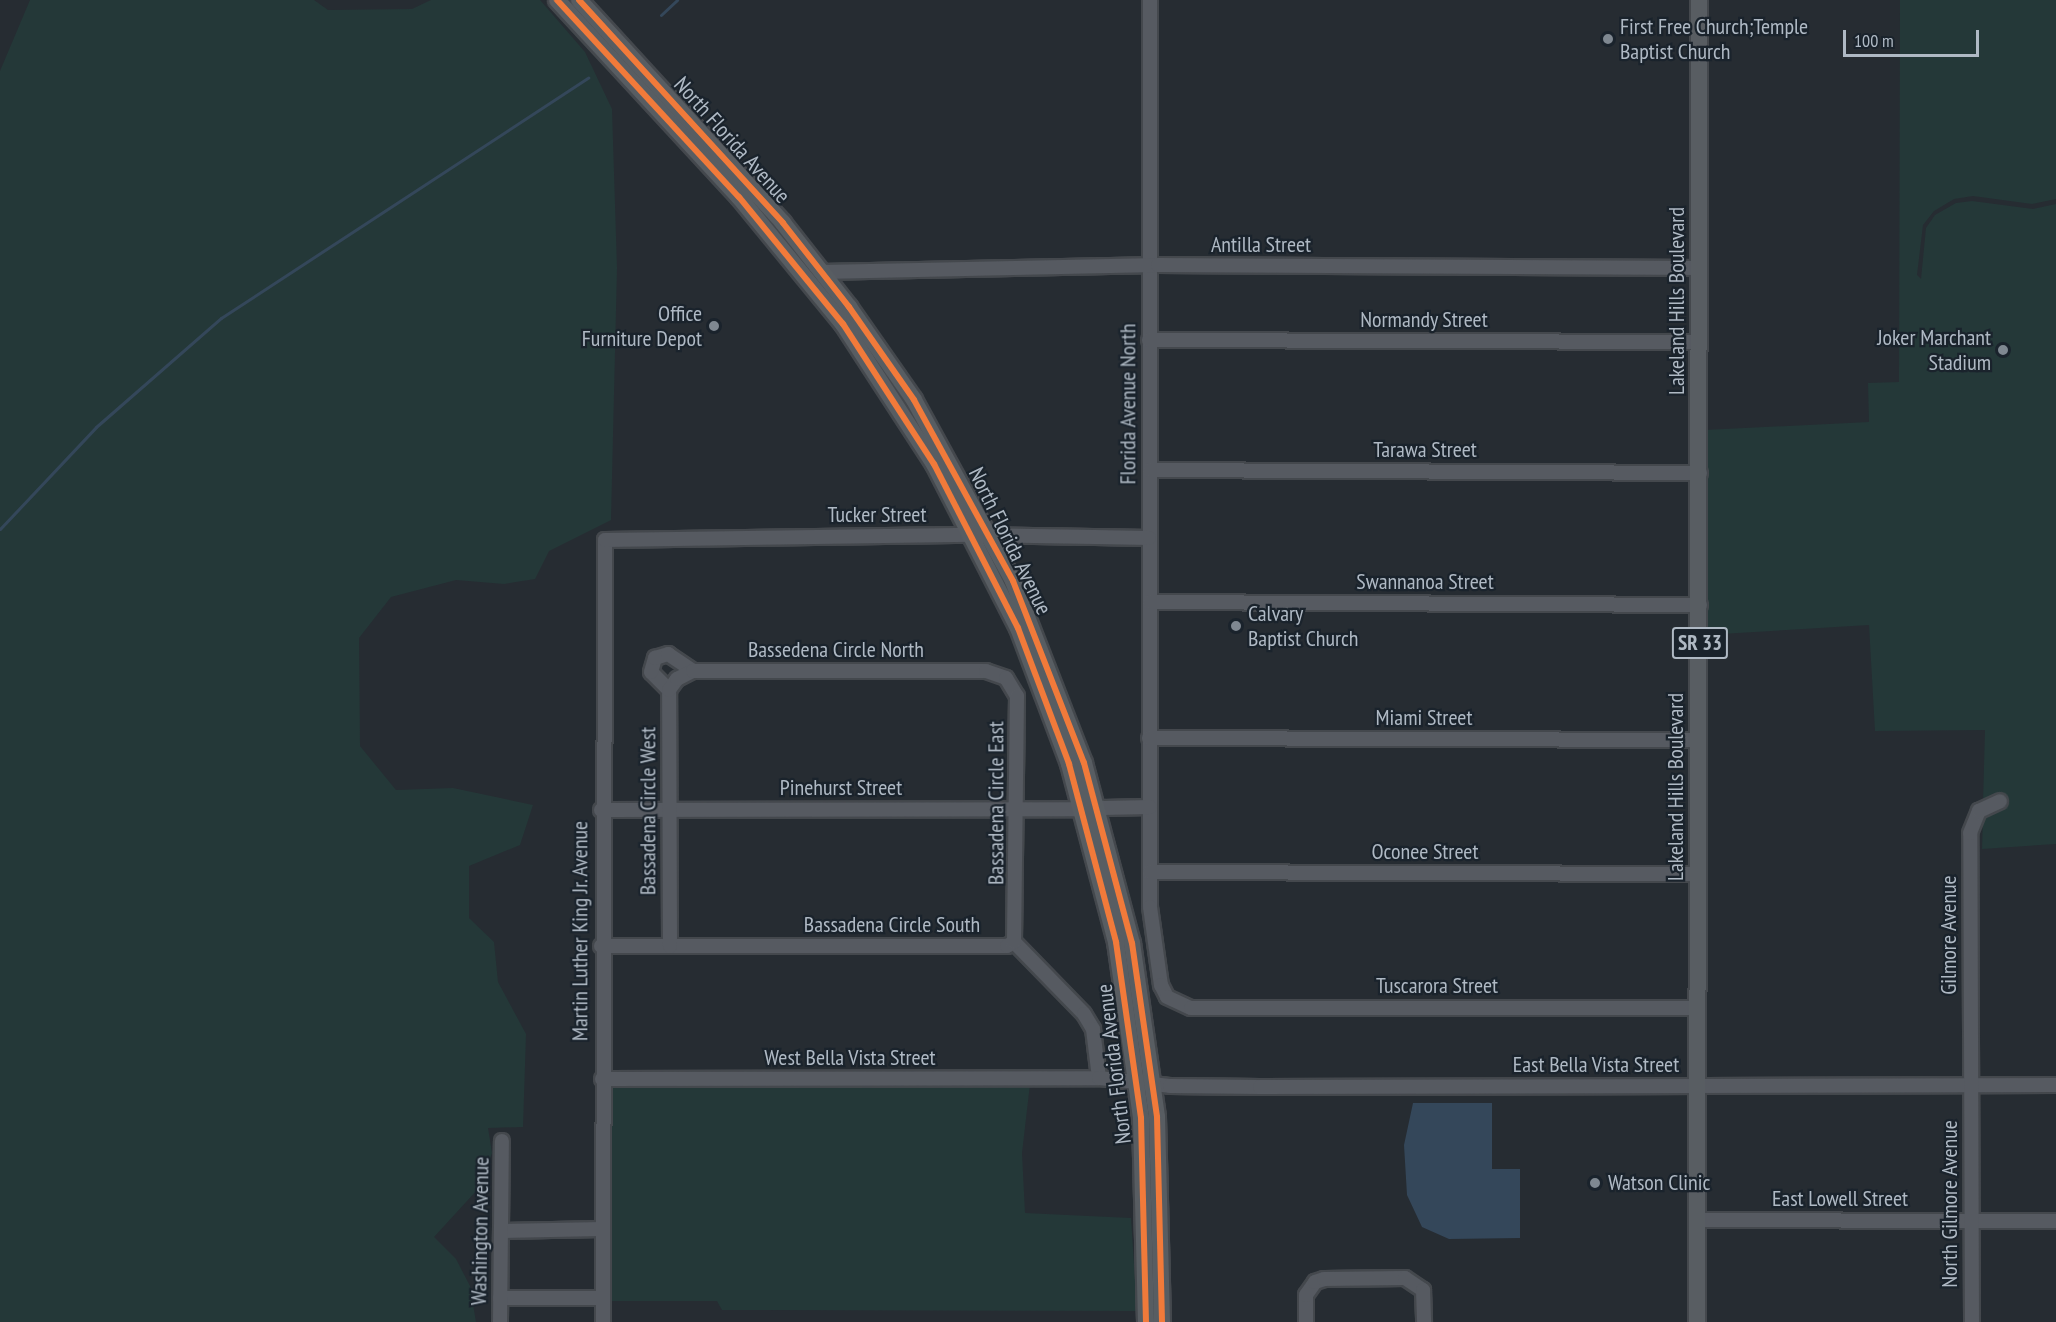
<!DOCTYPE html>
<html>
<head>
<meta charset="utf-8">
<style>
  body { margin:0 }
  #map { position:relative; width:2056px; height:1322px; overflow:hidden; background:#262c32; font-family:"PT Sans Narrow",sans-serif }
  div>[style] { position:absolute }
  .green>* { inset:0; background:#243838 }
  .water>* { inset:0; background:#34475a }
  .stream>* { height:3px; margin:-1.5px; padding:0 1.5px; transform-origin:1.5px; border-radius:1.5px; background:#34475a }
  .roads { filter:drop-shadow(2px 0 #44484d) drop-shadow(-2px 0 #44484d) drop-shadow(0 2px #44484d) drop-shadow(0 -2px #44484d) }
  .minor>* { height:14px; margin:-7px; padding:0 7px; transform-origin:7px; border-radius:7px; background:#565a61 }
  .major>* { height:16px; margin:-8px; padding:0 8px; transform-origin:8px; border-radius:8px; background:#585d62 }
  .cycleway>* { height:6px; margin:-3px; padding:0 3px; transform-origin:3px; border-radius:3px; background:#f17a3a }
  .dots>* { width:16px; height:16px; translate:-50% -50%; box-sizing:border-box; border:3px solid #1a232c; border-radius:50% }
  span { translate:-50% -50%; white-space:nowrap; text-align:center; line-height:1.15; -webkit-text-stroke:4.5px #1a232c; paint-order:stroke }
  .shield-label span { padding:2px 4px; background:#1a232c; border:2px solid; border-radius:4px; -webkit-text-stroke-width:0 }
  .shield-label { font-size:21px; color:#afb9c4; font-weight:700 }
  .poi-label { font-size:22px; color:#afb9c4 }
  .left { translate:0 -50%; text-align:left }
  .right { translate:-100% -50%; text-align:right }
  .street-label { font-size:22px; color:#afb9c4 }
  .scale { position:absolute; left:1843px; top:30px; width:136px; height:27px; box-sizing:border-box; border:3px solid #afb9c4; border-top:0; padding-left:8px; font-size:18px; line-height:21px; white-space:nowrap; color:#afb9c4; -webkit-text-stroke:4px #1a232c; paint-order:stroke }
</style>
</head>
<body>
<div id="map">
  <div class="green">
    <i style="clip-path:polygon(30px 0,314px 0,328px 10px,412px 9px,431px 0,540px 0,585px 52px,612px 109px,617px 268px,611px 520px,549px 551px,535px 579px,504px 584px,456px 580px,391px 597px,359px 638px,360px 746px,396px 790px,453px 788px,533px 805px,520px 845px,469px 866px,469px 918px,494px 942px,498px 982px,526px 1034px,523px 1127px,488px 1128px,492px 1153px,478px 1189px,434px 1237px,456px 1259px,470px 1286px,476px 1322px,0 1322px,0 71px)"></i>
    <i style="clip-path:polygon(1900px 0,2056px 0,2056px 199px,2032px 204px,1973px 196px,1954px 199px,1934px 211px,1923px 225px,1917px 275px,1921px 279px,1926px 228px,1935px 215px,1956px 203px,1972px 201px,2033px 209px,2056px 204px,2056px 844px,1982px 849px,1983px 815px,2006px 804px,2003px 794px,1983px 803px,1985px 730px,1875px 731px,1869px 625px,1704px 635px,1704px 430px,1869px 422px,1868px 383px,1899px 382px)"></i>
    <i style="clip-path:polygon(607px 1084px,1030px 1084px,1022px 1153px,1025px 1213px,1131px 1218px,1137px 1311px,722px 1310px,717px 1301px,607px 1301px)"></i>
  </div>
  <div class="water">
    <i style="clip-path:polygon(1413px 1103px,1492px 1103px,1492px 1169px,1520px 1169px,1520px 1238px,1449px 1239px,1422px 1227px,1407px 1195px,1404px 1145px)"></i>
  </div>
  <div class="stream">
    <i style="left:661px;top:15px;width:22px;rotate:-43deg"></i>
    <i style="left:0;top:529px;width:140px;rotate:-46.7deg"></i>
    <i style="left:96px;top:427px;width:166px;rotate:-41.1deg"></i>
    <i style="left:221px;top:318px;width:439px;rotate:-33.2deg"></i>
  </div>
  <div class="roads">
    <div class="minor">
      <i style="left:1150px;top:0;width:907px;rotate:90deg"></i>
      <i style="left:1150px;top:907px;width:79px;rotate:82deg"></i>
      <i style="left:1161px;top:985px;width:13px;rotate:63deg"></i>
      <i style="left:1167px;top:997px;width:26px;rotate:25deg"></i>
      <i style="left:1191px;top:1008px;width:506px"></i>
      <i style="left:822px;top:272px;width:336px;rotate:-1.2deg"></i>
      <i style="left:1158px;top:265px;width:542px;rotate:0.32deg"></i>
      <i style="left:1149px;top:340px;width:550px;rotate:0.21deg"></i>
      <i style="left:1150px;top:470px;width:550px;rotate:0.31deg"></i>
      <i style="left:1150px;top:602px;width:550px;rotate:0.31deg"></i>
      <i style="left:669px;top:690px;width:25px;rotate:-135deg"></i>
      <i style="left:651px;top:672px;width:15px;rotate:-74deg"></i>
      <i style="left:655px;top:658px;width:14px;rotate:-17deg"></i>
      <i style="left:668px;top:654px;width:30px;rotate:34deg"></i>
      <i style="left:1149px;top:738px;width:550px;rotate:0.21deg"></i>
      <i style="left:1098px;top:808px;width:52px;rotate:-1.1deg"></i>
      <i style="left:601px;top:810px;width:481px;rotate:-0.1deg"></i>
      <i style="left:1150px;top:872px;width:549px;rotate:0.21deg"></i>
      <i style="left:1014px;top:942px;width:100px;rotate:45.8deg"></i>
      <i style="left:1084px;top:1014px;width:17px;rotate:59deg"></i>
      <i style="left:1093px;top:1029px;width:49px;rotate:83deg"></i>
      <i style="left:601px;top:946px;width:406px"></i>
      <i style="left:1007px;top:946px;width:8px;rotate:-30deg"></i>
      <i style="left:670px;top:946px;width:256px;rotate:-90.2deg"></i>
      <i style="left:669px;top:690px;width:14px;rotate:-54deg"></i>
      <i style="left:677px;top:679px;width:18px;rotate:-27deg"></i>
      <i style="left:693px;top:671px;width:293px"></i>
      <i style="left:986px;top:671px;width:21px;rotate:19deg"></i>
      <i style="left:1006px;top:678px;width:21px;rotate:59deg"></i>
      <i style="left:1017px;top:696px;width:246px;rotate:90.7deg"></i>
      <i style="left:602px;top:1079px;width:497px;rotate:-0.1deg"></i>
      <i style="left:1099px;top:1078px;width:71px;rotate:6.4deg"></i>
      <i style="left:1170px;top:1086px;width:90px;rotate:0.6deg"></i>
      <i style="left:1260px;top:1087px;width:796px;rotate:-0.14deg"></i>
      <i style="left:1696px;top:1220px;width:360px;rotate:0.2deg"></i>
      <i style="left:502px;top:1231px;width:100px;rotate:-1.1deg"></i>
      <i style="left:500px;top:1298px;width:103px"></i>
      <i style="left:500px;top:1322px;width:181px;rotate:-89.4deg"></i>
      <i style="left:603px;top:1322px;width:782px;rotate:-89.85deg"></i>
      <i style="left:605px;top:540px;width:368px;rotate:-0.8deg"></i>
      <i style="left:973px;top:535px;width:176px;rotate:1deg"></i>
      <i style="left:1306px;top:1322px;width:27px;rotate:-90deg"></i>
      <i style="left:1306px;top:1295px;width:16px;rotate:-55deg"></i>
      <i style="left:1315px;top:1282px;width:9px;rotate:-18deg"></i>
      <i style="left:1324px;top:1279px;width:81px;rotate:-0.7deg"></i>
      <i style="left:1405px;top:1278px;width:22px;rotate:34deg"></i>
      <i style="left:1423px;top:1290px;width:32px;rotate:88deg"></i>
      <i style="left:1972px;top:1322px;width:489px;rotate:-90.2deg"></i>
      <i style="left:1970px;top:833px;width:24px;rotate:-68deg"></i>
      <i style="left:1979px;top:811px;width:23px;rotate:-25deg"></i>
    </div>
    <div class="major">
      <i style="left:557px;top:0;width:268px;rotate:47.3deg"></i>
      <i style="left:739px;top:197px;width:164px;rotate:50.7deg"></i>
      <i style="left:843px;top:324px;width:167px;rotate:57deg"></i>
      <i style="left:934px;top:464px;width:184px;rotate:62.9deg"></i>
      <i style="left:1018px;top:628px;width:145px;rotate:69.4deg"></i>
      <i style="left:1069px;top:764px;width:184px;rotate:75.2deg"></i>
      <i style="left:1116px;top:942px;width:178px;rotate:81.9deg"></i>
      <i style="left:1141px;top:1118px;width:204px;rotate:88.6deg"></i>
      <i style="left:579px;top:0;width:302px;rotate:47.5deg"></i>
      <i style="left:783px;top:223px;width:107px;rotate:51.8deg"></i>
      <i style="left:849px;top:307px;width:113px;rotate:55deg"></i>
      <i style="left:914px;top:400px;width:206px;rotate:61.3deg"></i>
      <i style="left:1013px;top:581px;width:195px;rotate:68.7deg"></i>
      <i style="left:1084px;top:763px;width:186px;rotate:75.1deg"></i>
      <i style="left:1132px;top:943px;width:176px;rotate:81.8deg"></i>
      <i style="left:1157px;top:1117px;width:205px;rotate:88.6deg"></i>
      <i style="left:1697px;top:1322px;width:1322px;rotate:-89.91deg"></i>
    </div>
  </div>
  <div class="cycleway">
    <i style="left:557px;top:0;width:268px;rotate:47.3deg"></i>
    <i style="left:739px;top:197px;width:164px;rotate:50.7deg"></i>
    <i style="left:843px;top:324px;width:167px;rotate:57deg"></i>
    <i style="left:934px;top:464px;width:184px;rotate:62.9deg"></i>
    <i style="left:1018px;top:628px;width:145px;rotate:69.4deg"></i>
    <i style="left:1069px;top:764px;width:184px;rotate:75.2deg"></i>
    <i style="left:1116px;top:942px;width:178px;rotate:81.9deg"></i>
    <i style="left:1141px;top:1118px;width:204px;rotate:88.6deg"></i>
    <i style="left:579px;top:0;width:302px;rotate:47.5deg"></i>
    <i style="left:783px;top:223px;width:107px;rotate:51.8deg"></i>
    <i style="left:849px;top:307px;width:113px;rotate:55deg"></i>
    <i style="left:914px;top:400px;width:206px;rotate:61.3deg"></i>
    <i style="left:1013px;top:581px;width:195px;rotate:68.7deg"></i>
    <i style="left:1084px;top:763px;width:186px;rotate:75.1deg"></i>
    <i style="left:1132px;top:943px;width:176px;rotate:81.8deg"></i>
    <i style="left:1157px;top:1117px;width:205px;rotate:88.6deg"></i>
  </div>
  <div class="dots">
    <i style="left:1608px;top:39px;background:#7f8891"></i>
    <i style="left:714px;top:326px;background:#7f8891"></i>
    <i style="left:2003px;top:350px;background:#7f8891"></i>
    <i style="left:1236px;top:626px;background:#7f8891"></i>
    <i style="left:1595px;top:1183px;background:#7f8891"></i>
  </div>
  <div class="shield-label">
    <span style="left:1700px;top:643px">SR 33</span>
  </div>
  <div class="poi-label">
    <span class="left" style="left:1620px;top:39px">First Free Church;Temple<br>Baptist Church</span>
    <span class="right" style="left:702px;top:326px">Office<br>Furniture Depot</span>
    <span class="right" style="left:1991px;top:350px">Joker Marchant<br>Stadium</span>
    <span class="left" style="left:1248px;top:626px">Calvary<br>Baptist Church</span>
    <span class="left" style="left:1608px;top:1183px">Watson Clinic</span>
  </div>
  <div class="street-label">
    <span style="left:732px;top:140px;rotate:48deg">North Florida Avenue</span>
    <span style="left:1261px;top:245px">Antilla Street</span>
    <span style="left:1677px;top:301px;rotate:-90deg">Lakeland Hills Boulevard</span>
    <span style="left:1424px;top:320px">Normandy Street</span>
    <span style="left:1128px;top:404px;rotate:-90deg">Florida Avenue North</span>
    <span style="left:1425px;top:450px">Tarawa Street</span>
    <span style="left:877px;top:515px">Tucker Street</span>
    <span style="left:1010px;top:541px;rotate:64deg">North Florida Avenue</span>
    <span style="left:1425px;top:582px">Swannanoa Street</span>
    <span style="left:836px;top:650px">Bassedena Circle North</span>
    <span style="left:1424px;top:718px">Miami Street</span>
    <span style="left:1676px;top:787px;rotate:-90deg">Lakeland Hills Boulevard</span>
    <span style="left:841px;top:788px">Pinehurst Street</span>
    <span style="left:996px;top:803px;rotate:-90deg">Bassadena Circle East</span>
    <span style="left:648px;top:811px;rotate:-90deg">Bassadena Circle West</span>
    <span style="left:1425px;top:852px">Oconee Street</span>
    <span style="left:892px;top:925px">Bassadena Circle South</span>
    <span style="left:580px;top:931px;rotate:-90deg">Martin Luther King Jr. Avenue</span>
    <span style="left:1949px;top:935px;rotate:-90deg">Gilmore Avenue</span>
    <span style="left:1437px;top:986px">Tuscarora Street</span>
    <span style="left:850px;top:1058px">West Bella Vista Street</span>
    <span style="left:1114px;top:1064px;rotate:-97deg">North Florida Avenue</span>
    <span style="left:1596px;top:1065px">East Bella Vista Street</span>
    <span style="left:1840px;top:1199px">East Lowell Street</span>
    <span style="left:1950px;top:1204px;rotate:-90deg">North Gilmore Avenue</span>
    <span style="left:480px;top:1231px;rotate:-89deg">Washington Avenue</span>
  </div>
  <div class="scale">100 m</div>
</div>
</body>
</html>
